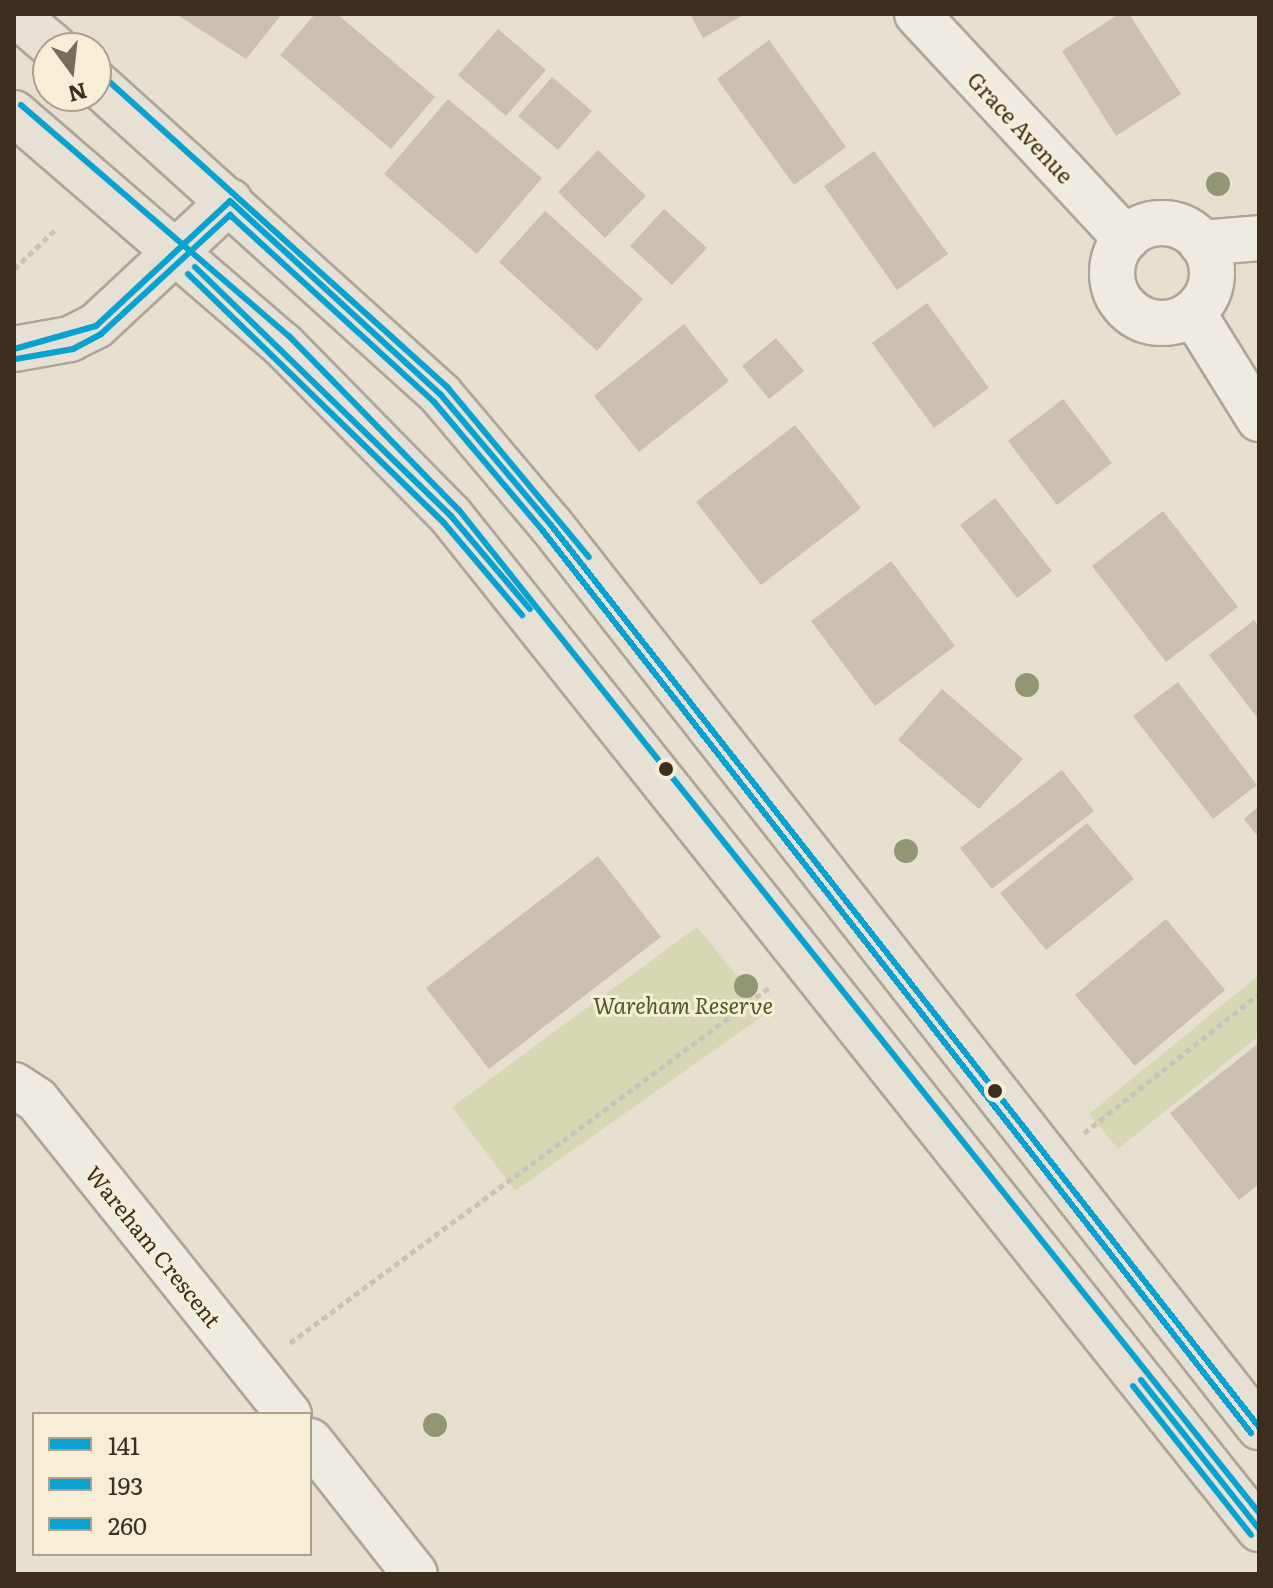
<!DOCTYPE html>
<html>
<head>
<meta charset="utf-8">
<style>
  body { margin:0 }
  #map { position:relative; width:1273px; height:1588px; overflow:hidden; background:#e7e0d1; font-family:Literata,serif }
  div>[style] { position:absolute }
  .green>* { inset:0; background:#d6d7b3 }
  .building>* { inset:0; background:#cbbfb2 }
  .path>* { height:5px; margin-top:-2.5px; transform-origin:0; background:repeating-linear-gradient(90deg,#c8c2b9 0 6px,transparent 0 10px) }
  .roads { filter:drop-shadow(2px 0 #ada599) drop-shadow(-2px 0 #ada599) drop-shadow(0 2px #ada599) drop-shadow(0 -2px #ada599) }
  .minor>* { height:44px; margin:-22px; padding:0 22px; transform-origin:22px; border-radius:22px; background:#efebe3 }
  .minor>.ring { margin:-22px; padding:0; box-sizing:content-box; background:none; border:44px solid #efebe3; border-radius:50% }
  .major>* { height:44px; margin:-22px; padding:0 22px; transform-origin:22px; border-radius:22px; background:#e6e1d4 }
  .bus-1>* { height:6px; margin:-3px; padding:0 3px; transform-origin:3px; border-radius:3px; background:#09a1d0 }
  .bus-2>* { height:6px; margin:-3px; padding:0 3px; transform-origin:3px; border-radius:3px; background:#09a1d0 }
  .bus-3>* { height:6px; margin:-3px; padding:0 3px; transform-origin:3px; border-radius:3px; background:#09a1d0 }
  .trees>* { width:24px; height:24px; margin:-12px; border-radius:50%; background:#929673 }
  .dots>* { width:22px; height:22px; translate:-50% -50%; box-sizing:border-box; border:4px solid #f7eed8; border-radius:50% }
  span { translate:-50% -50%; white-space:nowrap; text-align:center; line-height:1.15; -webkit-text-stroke:6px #f7eed8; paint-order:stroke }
  .street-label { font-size:22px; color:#3d2e20 }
  .park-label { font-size:22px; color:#4d5a26; font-style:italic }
  .frame { position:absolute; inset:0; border:16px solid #3d2e20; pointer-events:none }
  .legend { position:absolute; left:32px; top:1412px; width:280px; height:144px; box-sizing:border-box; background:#f7eed8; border:2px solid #ada18e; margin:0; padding:10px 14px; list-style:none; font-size:24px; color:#3d2e20 }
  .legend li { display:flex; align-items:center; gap:16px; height:40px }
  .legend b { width:40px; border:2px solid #ada18e }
  .north { position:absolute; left:32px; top:32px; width:80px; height:80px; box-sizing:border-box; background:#f7eed8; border:2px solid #ada18e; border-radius:50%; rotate:165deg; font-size:22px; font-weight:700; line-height:32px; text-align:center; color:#3d2e20 }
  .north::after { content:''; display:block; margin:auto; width:28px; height:36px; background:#786c5e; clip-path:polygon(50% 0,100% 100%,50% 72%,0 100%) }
</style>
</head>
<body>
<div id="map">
  <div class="green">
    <i style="clip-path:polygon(697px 927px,767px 1013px,515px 1191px,452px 1107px)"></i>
    <i style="clip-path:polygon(1259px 975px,1259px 1036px,1118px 1149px,1089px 1114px)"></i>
  </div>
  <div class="building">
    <i style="clip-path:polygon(176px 14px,282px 14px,246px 59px)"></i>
    <i style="clip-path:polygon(315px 14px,337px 14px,435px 97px,391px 149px,280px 55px)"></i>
    <i style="clip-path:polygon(690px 14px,745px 14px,703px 38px)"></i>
    <i style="clip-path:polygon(1119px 14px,1129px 14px,1181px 94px,1116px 136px,1062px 51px)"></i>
    <i style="clip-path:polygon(498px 29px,546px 70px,506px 116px,458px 75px)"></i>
    <i style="clip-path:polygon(769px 40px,846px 147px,794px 185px,717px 79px)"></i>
    <i style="clip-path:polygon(552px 77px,592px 111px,558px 150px,518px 116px)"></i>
    <i style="clip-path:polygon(448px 99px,542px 178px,477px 254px,384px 174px)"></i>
    <i style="clip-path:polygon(598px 150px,646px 196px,605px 238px,558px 192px)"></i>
    <i style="clip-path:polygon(874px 151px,948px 254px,897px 290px,824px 186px)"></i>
    <i style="clip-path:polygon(664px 209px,707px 248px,672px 285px,630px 246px)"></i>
    <i style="clip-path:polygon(545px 211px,643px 299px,597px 351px,499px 262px)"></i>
    <i style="clip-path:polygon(927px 303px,989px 388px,934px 428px,872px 343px)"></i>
    <i style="clip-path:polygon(684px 324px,729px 381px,639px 452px,594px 396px)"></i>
    <i style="clip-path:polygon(776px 338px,804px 371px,769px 399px,742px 366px)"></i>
    <i style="clip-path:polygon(1063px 399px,1112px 463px,1057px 505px,1008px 441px)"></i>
    <i style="clip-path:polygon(795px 425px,861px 508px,761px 585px,696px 502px)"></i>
    <i style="clip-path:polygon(995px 498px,1052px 571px,1017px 598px,960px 525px)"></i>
    <i style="clip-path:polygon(1163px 511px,1238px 607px,1166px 662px,1092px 566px)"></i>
    <i style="clip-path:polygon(891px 561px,955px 646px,875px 706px,811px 621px)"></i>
    <i style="clip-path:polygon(1254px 620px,1259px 627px,1259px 720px,1209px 655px)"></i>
    <i style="clip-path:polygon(1178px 682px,1257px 785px,1213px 819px,1133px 716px)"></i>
    <i style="clip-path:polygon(942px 689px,1023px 759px,979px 809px,898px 740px)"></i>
    <i style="clip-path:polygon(1062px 770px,1094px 811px,992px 889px,960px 848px)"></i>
    <i style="clip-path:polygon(1259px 806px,1259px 838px,1244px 819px)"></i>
    <i style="clip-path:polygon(1087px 823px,1134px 879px,1046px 950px,1000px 893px)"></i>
    <i style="clip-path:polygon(598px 856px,661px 937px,489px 1069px,426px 988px)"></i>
    <i style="clip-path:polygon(1166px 919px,1225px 990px,1135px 1066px,1075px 995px)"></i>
    <i style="clip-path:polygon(1259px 1043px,1259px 1184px,1239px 1200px,1170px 1113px)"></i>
  </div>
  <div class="path">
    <i style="left:14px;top:269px;width:58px;rotate:-43.6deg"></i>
    <i style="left:1084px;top:1133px;width:223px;rotate:-38.5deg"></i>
    <i style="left:290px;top:1343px;width:598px;rotate:-36.56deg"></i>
  </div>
  <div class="roads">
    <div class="minor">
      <i style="left:917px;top:14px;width:307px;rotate:47.1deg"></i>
      <i class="ring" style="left:1112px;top:223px;width:56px;height:56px"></i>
      <i style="left:1201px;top:243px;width:58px;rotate:-4.9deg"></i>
      <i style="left:1193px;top:313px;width:125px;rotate:58.1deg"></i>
      <i style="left:14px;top:1085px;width:27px;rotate:33deg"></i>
      <i style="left:37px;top:1100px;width:403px;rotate:51.3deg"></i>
      <i style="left:310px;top:1441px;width:169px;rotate:51.7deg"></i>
    </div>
    <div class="major">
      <i style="left:15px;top:14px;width:52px;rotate:40.4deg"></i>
      <i style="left:96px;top:83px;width:465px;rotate:42.1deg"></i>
      <i style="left:441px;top:395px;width:170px;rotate:49.8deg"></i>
      <i style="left:551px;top:525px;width:1147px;rotate:51.87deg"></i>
      <i style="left:14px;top:113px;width:354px;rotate:40.8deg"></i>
      <i style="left:282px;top:344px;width:241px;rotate:45.5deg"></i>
      <i style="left:451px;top:516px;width:1296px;rotate:51.42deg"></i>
      <i style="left:14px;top:349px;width:57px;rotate:-10.1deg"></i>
      <i style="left:70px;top:339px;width:29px;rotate:-27deg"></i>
      <i style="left:96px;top:326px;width:183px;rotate:-43deg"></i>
    </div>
  </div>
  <div class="bus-1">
    <i style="left:195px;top:267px;width:357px;rotate:44.2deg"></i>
    <i style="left:451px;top:516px;width:122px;rotate:49.7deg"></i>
    <i style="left:14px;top:349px;width:85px;rotate:-15.7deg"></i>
    <i style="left:96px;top:326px;width:183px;rotate:-43deg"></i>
    <i style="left:230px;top:201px;width:287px;rotate:42.6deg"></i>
    <i style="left:441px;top:395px;width:170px;rotate:49.8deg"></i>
    <i style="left:551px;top:525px;width:1147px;rotate:51.87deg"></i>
    <i style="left:1141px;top:1380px;width:190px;rotate:51.6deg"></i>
  </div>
  <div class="bus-2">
    <i style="left:188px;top:274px;width:357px;rotate:44.2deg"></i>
    <i style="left:444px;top:523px;width:121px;rotate:49.7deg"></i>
    <i style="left:16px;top:359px;width:58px;rotate:-10deg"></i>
    <i style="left:73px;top:349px;width:32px;rotate:-28deg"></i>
    <i style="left:101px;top:334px;width:176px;rotate:-42.7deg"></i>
    <i style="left:230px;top:215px;width:277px;rotate:42.5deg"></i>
    <i style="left:434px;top:402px;width:169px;rotate:49.8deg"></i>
    <i style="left:543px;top:531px;width:1147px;rotate:51.87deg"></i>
    <i style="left:1133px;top:1386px;width:190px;rotate:51.6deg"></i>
  </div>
  <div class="bus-3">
    <i style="left:103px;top:76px;width:465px;rotate:42.1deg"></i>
    <i style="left:448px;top:388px;width:220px;rotate:50.2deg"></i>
    <i style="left:21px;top:105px;width:354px;rotate:40.8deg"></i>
    <i style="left:289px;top:336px;width:243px;rotate:45.7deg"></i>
    <i style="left:459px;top:510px;width:1283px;rotate:51.42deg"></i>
  </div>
  <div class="trees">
    <i style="left:1218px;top:184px"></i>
    <i style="left:1027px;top:685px"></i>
    <i style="left:906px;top:851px"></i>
    <i style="left:746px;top:986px"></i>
    <i style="left:435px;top:1425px"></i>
  </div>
  <div class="dots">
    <i style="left:666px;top:769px;background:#3d2e20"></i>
    <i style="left:995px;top:1091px;background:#3d2e20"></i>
  </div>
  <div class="street-label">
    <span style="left:1021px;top:127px;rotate:47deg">Grace Avenue</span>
    <span style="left:154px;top:1246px;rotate:51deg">Wareham Crescent</span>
  </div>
  <div class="park-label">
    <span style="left:683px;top:1005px">Wareham Reserve</span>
  </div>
  <div class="frame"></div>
  <ul class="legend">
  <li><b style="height:10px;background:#09a1d0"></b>141</li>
  <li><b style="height:10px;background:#09a1d0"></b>193</li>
  <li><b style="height:10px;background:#09a1d0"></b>260</li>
  </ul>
  <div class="north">N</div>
</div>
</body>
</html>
